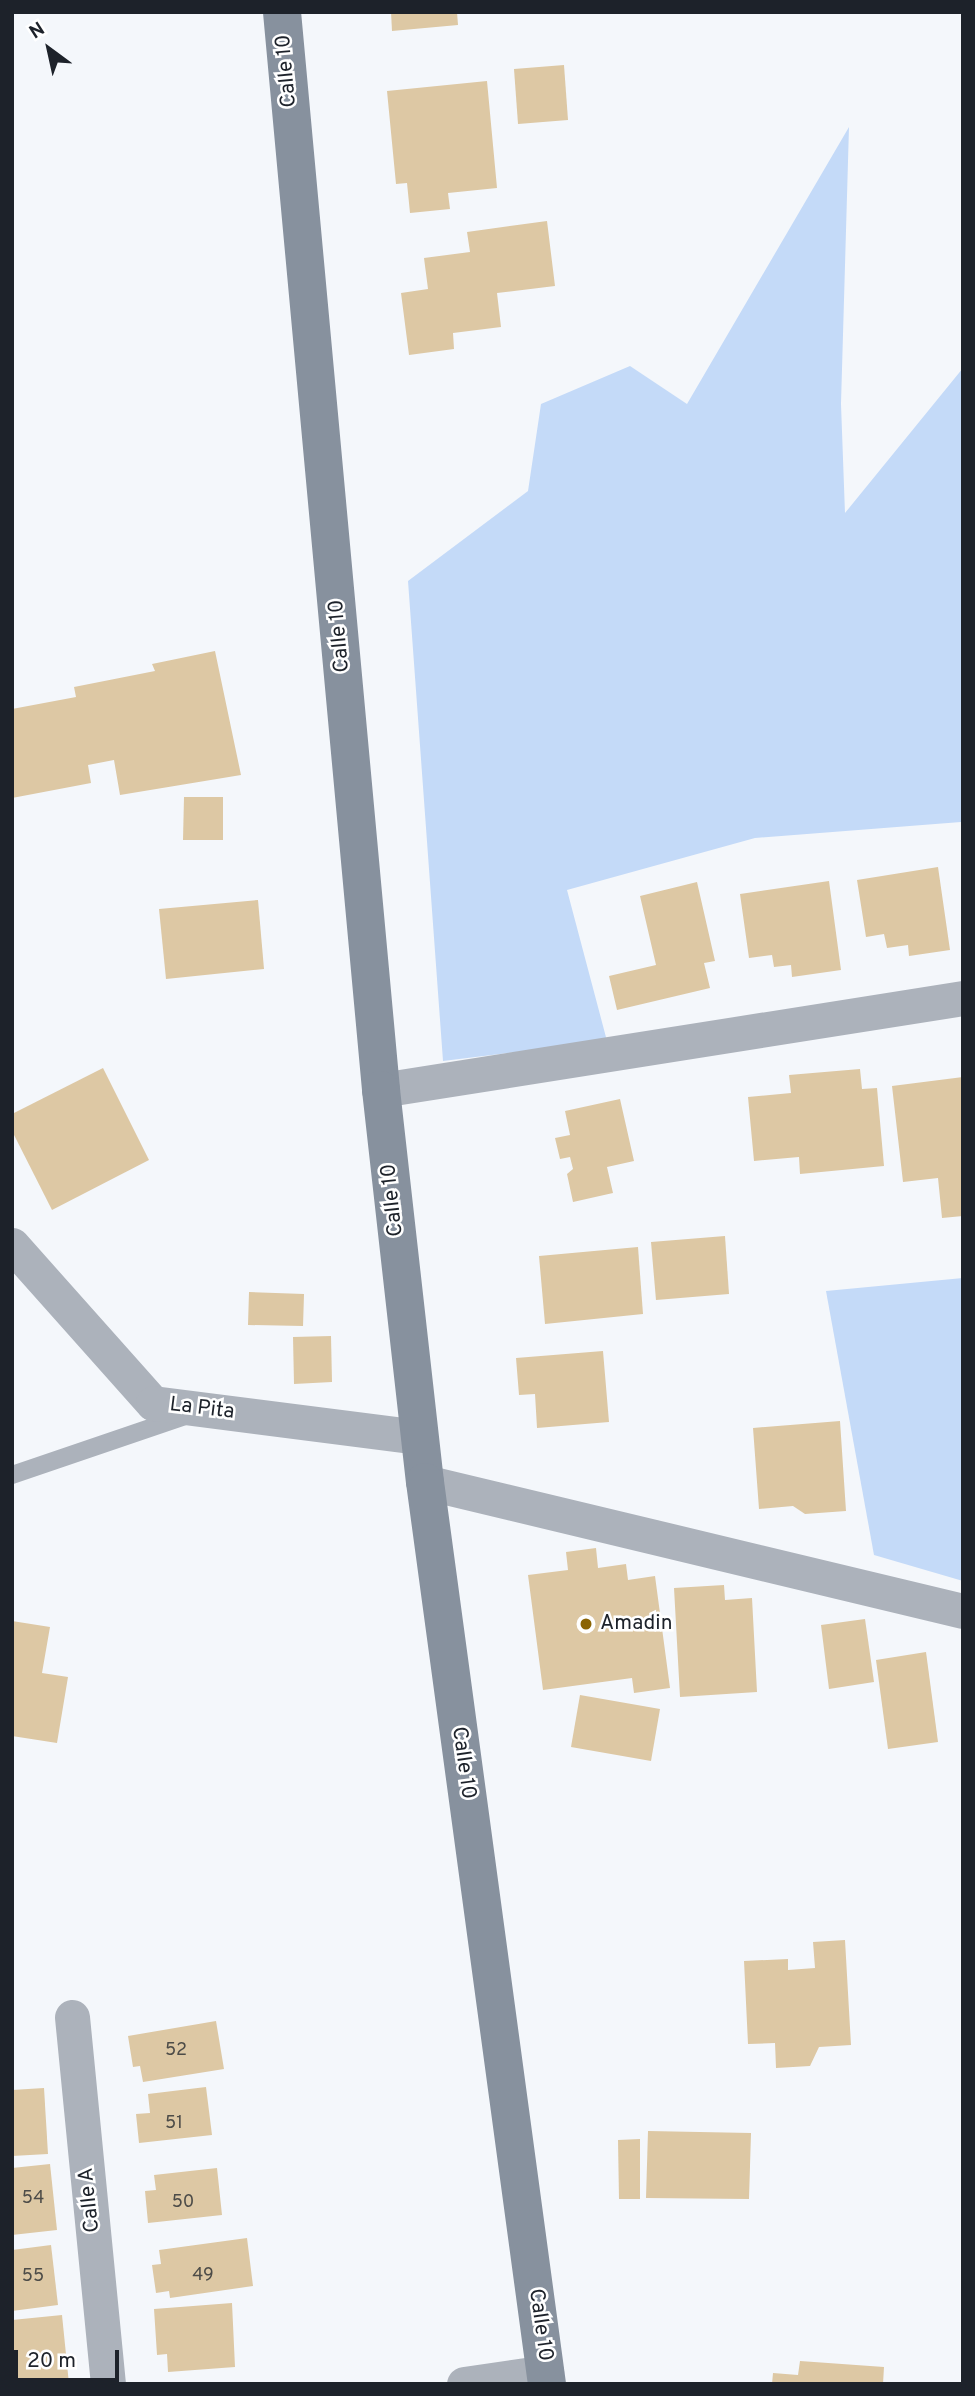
<!DOCTYPE html>
<html>
<head>
<meta charset="utf-8">
<style>
  body { margin:0 }
  #map { position:relative; width:975px; height:2396px; overflow:hidden; background:#f4f7fb; font-family:Overpass,sans-serif }
  div>[style] { position:absolute }
  .green>* { inset:0; background:#c4daf8 }
  .building>* { inset:0; background:#ddc8a4 }
  .lane>* { height:18px; margin:-9px; padding:0 9px; transform-origin:9px; border-radius:9px; background:#acb2bb }
  .street>* { height:35px; margin:-17.5px; padding:0 17.5px; transform-origin:17.5px; border-radius:17.5px; background:#acb2bb }
  .secondary>* { height:38px; margin:-19px; padding:0 19px; transform-origin:19px; border-radius:19px; background:#87919e }
  .dots>* { width:19px; height:19px; translate:-50% -50%; box-sizing:border-box; border:4px solid #fff; border-radius:50% }
  span { translate:-50% -50%; white-space:nowrap; text-align:center; line-height:1.15; -webkit-text-stroke:5px #fff; paint-order:stroke }
  .number-label { font-size:18px; color:#4d4c48 }
  .number-label span { -webkit-text-stroke-width:0 }
  .street-label { font-size:21px; color:#1d222a }
  .poi-label { font-size:21px; color:#1d222a }
  .left { translate:0 -50%; text-align:left }
  .frame { position:absolute; inset:0; border:14px solid #1d222a; pointer-events:none }
  .north { position:absolute; left:14px; top:14px; width:70px; height:70px; -webkit-text-stroke:5px #fff; paint-order:stroke; rotate:327deg; font-size:19px; font-weight:700; line-height:28px; text-align:center; color:#1d222a }
  .north::after { content:''; display:block; margin:auto; width:24px; height:32px; background:#1d222a; clip-path:polygon(50% 0,100% 100%,50% 72%,0 100%) }
  .scale { position:absolute; left:14px; top:2350px; width:105px; height:32px; box-sizing:border-box; border:4px solid #1d222a; border-top:0; padding-left:9px; font-size:21px; line-height:24px; white-space:nowrap; color:#1d222a; -webkit-text-stroke:5px #fff; paint-order:stroke }
</style>
</head>
<body>
<div id="map">
  <div class="green">
    <i style="clip-path:polygon(849px 127px,841px 404px,845px 513px,963px 368px,963px 827px,961px 822px,755px 838px,567px 890px,607px 1041px,443px 1061px,408px 581px,528px 491px,541px 404px,630px 366px,687px 404px)"></i>
    <i style="clip-path:polygon(963px 1278px,963px 1581px,874px 1555px,826px 1291px)"></i>
  </div>
  <div class="building">
    <i style="clip-path:polygon(391px 12px,457px 12px,458px 25px,392px 31px)"></i>
    <i style="clip-path:polygon(564px 65px,568px 120px,518px 124px,514px 69px)"></i>
    <i style="clip-path:polygon(487px 81px,497px 188px,448px 193px,450px 209px,410px 213px,407px 183px,396px 184px,387px 91px)"></i>
    <i style="clip-path:polygon(547px 221px,555px 286px,497px 293px,501px 327px,453px 333px,454px 349px,409px 355px,401px 293px,428px 289px,424px 258px,470px 252px,467px 232px)"></i>
    <i style="clip-path:polygon(215px 651px,241px 775px,120px 795px,114px 760px,88px 765px,91px 783px,12px 798px,12px 709px,76px 697px,74px 687px,155px 671px,152px 664px)"></i>
    <i style="clip-path:polygon(184px 797px,223px 797px,223px 840px,183px 840px)"></i>
    <i style="clip-path:polygon(938px 867px,950px 950px,909px 956px,908px 945px,887px 948px,884px 934px,866px 937px,857px 880px)"></i>
    <i style="clip-path:polygon(829px 881px,841px 970px,792px 977px,791px 965px,774px 967px,772px 955px,749px 958px,740px 894px)"></i>
    <i style="clip-path:polygon(697px 882px,715px 961px,704px 963px,710px 988px,617px 1010px,609px 976px,656px 965px,640px 896px)"></i>
    <i style="clip-path:polygon(258px 900px,264px 969px,166px 979px,159px 909px)"></i>
    <i style="clip-path:polygon(103px 1068px,149px 1160px,52px 1210px,12px 1131px,12px 1114px)"></i>
    <i style="clip-path:polygon(860px 1069px,862px 1089px,877px 1088px,884px 1166px,800px 1174px,799px 1157px,754px 1161px,748px 1097px,791px 1093px,789px 1075px)"></i>
    <i style="clip-path:polygon(963px 1077px,963px 1216px,942px 1218px,938px 1178px,903px 1182px,892px 1086px)"></i>
    <i style="clip-path:polygon(620px 1099px,634px 1161px,607px 1167px,613px 1193px,573px 1202px,567px 1174px,573px 1169px,570px 1157px,560px 1159px,555px 1138px,570px 1135px,565px 1111px)"></i>
    <i style="clip-path:polygon(725px 1236px,729px 1294px,656px 1300px,651px 1242px)"></i>
    <i style="clip-path:polygon(638px 1247px,643px 1314px,545px 1324px,539px 1256px)"></i>
    <i style="clip-path:polygon(249px 1292px,304px 1294px,303px 1326px,248px 1325px)"></i>
    <i style="clip-path:polygon(331px 1336px,332px 1382px,294px 1384px,293px 1337px)"></i>
    <i style="clip-path:polygon(603px 1351px,609px 1422px,537px 1428px,535px 1394px,519px 1395px,516px 1358px)"></i>
    <i style="clip-path:polygon(840px 1421px,846px 1511px,805px 1514px,793px 1506px,759px 1509px,753px 1428px)"></i>
    <i style="clip-path:polygon(596px 1548px,598px 1568px,626px 1564px,628px 1580px,655px 1576px,670px 1688px,634px 1693px,632px 1678px,543px 1690px,528px 1575px,568px 1570px,566px 1552px)"></i>
    <i style="clip-path:polygon(724px 1585px,725px 1600px,752px 1598px,757px 1692px,680px 1697px,674px 1588px)"></i>
    <i style="clip-path:polygon(865px 1619px,874px 1682px,829px 1689px,821px 1625px)"></i>
    <i style="clip-path:polygon(12px 1621px,50px 1627px,42px 1673px,68px 1677px,57px 1743px,12px 1736px)"></i>
    <i style="clip-path:polygon(926px 1652px,938px 1742px,888px 1749px,876px 1660px)"></i>
    <i style="clip-path:polygon(580px 1695px,660px 1709px,651px 1761px,571px 1747px)"></i>
    <i style="clip-path:polygon(845px 1940px,851px 2045px,819px 2047px,810px 2066px,776px 2068px,775px 2043px,748px 2044px,744px 1961px,788px 1959px,788px 1970px,815px 1968px,813px 1942px)"></i>
    <i style="clip-path:polygon(216px 2021px,224px 2069px,143px 2082px,140px 2066px,133px 2067px,128px 2036px)"></i>
    <i style="clip-path:polygon(206px 2087px,212px 2135px,139px 2143px,136px 2114px,150px 2113px,148px 2094px)"></i>
    <i style="clip-path:polygon(44px 2088px,48px 2154px,12px 2156px,12px 2090px)"></i>
    <i style="clip-path:polygon(648px 2131px,751px 2133px,749px 2199px,646px 2198px)"></i>
    <i style="clip-path:polygon(640px 2139px,640px 2199px,619px 2199px,618px 2140px)"></i>
    <i style="clip-path:polygon(50px 2164px,57px 2230px,12px 2235px,12px 2168px)"></i>
    <i style="clip-path:polygon(217px 2168px,222px 2215px,148px 2223px,145px 2191px,156px 2190px,154px 2175px)"></i>
    <i style="clip-path:polygon(247px 2238px,253px 2286px,170px 2298px,169px 2291px,156px 2293px,152px 2265px,161px 2264px,159px 2250px)"></i>
    <i style="clip-path:polygon(51px 2245px,58px 2305px,12px 2311px,12px 2250px)"></i>
    <i style="clip-path:polygon(232px 2303px,235px 2367px,168px 2372px,167px 2354px,157px 2355px,154px 2309px)"></i>
    <i style="clip-path:polygon(62px 2315px,69px 2384px,12px 2384px,12px 2320px)"></i>
    <i style="clip-path:polygon(800px 2361px,884px 2367px,883px 2384px,772px 2384px,773px 2373px,798px 2375px)"></i>
  </div>
  <div class="lane">
    <i style="left:12px;top:1475px;width:186px;rotate:-18.8deg"></i>
  </div>
  <div class="street">
    <i style="left:381px;top:1090px;width:589px;rotate:-8.98deg"></i>
    <i style="left:12px;top:1245px;width:212px;rotate:48.3deg"></i>
    <i style="left:153px;top:1403px;width:269px;rotate:7.3deg"></i>
    <i style="left:425px;top:1482px;width:553px;rotate:13.48deg"></i>
    <i style="left:72px;top:2017px;width:369px;rotate:84.4deg"></i>
    <i style="left:464px;top:2384px;width:83px;rotate:-8.3deg"></i>
  </div>
  <div class="secondary">
    <i style="left:282px;top:12px;width:1083px;rotate:84.75deg"></i>
    <i style="left:381px;top:1090px;width:394px;rotate:83.6deg"></i>
    <i style="left:425px;top:1482px;width:910px;rotate:82.3deg"></i>
  </div>
  <div class="dots">
    <i style="left:586px;top:1624px;background:#8b6403"></i>
  </div>
  <div class="number-label">
    <span style="left:176px;top:2051px">52</span>
    <span style="left:174px;top:2124px">51</span>
    <span style="left:33px;top:2199px">54</span>
    <span style="left:183px;top:2203px">50</span>
    <span style="left:203px;top:2276px">49</span>
    <span style="left:33px;top:2277px">55</span>
  </div>
  <div class="street-label">
    <span style="left:287px;top:71px;rotate:-95deg">Calle 10</span>
    <span style="left:340px;top:636px;rotate:-95deg">Calle 10</span>
    <span style="left:393px;top:1200px;rotate:-96deg">Calle 10</span>
    <span style="left:202px;top:1409px;rotate:7deg">La Pita</span>
    <span style="left:463px;top:1763px;rotate:82deg">Calle 10</span>
    <span style="left:90px;top:2200px;rotate:-96deg">Calle A</span>
    <span style="left:540px;top:2325px;rotate:82deg">Calle 10</span>
  </div>
  <div class="poi-label">
    <span class="left" style="left:600px;top:1624px">Amadin</span>
  </div>
  <div class="frame"></div>
  <div class="north">N</div>
  <div class="scale">20 m</div>
</div>
</body>
</html>
